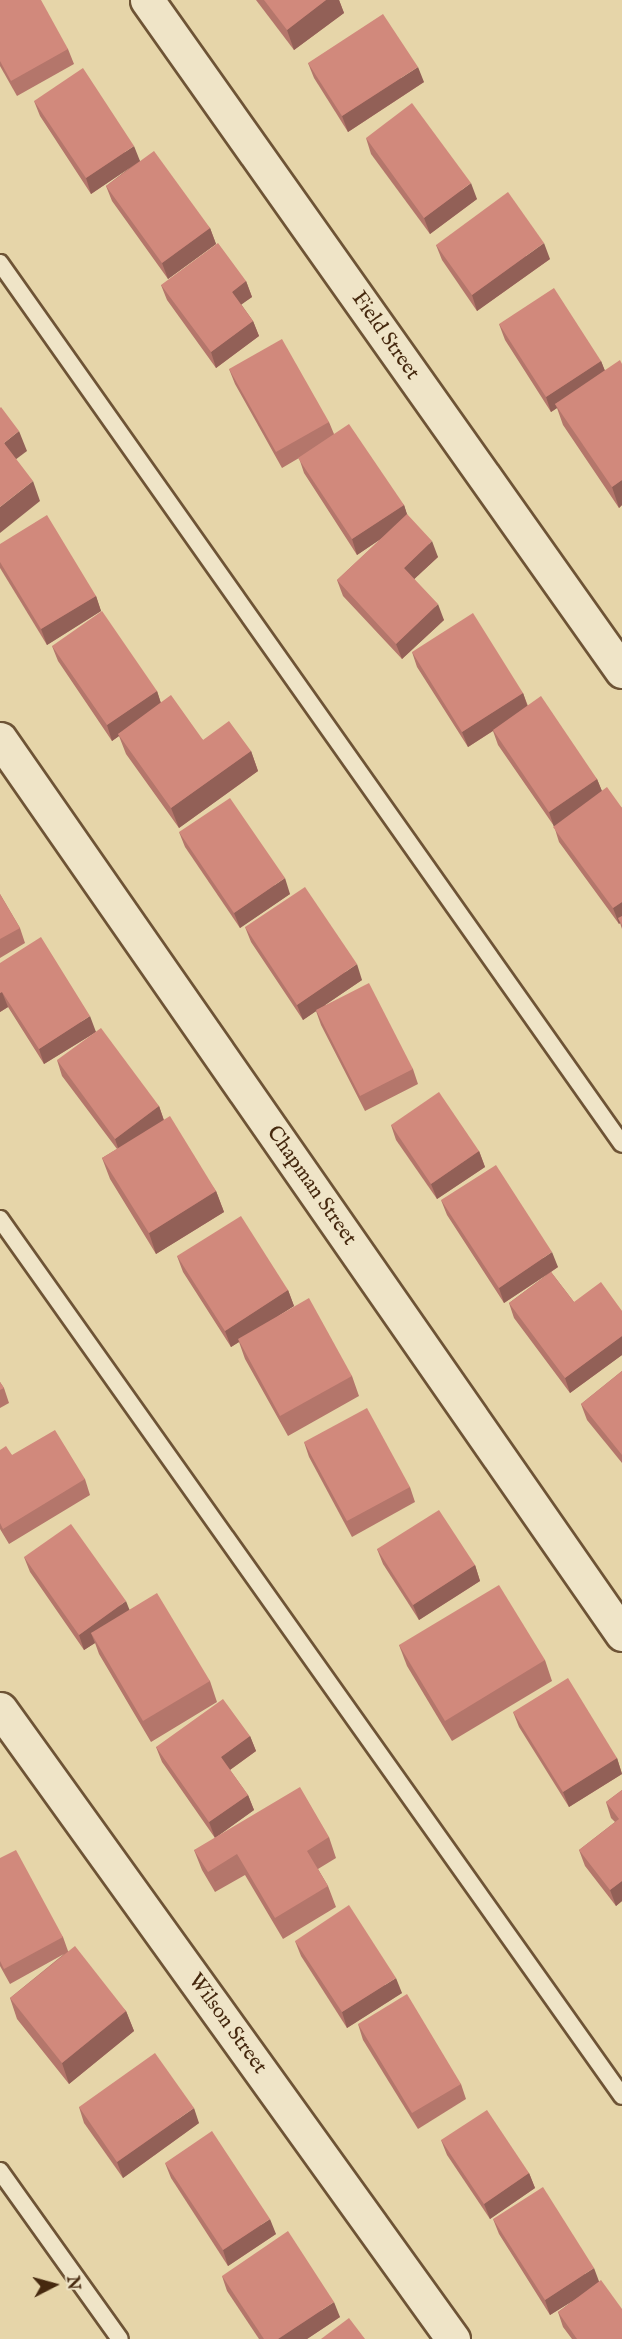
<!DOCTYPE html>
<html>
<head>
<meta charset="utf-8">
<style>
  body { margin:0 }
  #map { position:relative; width:622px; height:2339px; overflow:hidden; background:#e6d5a9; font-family:"IM FELL English",serif }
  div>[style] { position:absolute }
  .roads { filter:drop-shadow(2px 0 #6e5436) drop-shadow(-2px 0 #6e5436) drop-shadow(0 2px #6e5436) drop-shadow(0 -2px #6e5436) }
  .lane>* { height:16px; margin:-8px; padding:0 8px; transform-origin:8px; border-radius:8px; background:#efe4c7 }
  .street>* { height:33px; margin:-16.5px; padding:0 16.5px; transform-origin:16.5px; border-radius:16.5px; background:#efe4c7 }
  .wall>* { inset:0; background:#b4766b }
  .shaded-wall>* { inset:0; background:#926057 }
  .building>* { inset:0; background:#d1897c }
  span { translate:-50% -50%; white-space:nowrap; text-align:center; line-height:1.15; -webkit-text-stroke:4.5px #efe4c7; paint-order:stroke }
  .street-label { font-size:21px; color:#46290f }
  .north { position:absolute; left:24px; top:2255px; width:60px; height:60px; -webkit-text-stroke:4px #efe4c7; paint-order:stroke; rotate:84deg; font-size:16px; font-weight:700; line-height:24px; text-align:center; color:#46290f }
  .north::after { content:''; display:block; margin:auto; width:21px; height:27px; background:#46290f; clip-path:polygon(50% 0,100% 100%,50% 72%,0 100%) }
</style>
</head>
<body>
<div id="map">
  <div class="roads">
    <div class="lane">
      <i style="left:0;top:263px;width:1078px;rotate:54.78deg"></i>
      <i style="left:0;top:1219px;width:1075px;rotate:54.65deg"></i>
      <i style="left:0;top:2171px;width:206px;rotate:54.5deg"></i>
    </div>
    <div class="street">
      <i style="left:147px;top:0;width:822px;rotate:54.71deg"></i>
      <i style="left:0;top:739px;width:1090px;rotate:55.2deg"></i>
      <i style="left:0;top:1709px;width:776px;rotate:54.28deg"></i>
    </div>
  </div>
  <div class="wall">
    <i style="clip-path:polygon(0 0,68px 49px,74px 64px,17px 96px,0 66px)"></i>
    <i style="clip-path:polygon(256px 0,339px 0,344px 13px,294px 50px)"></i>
    <i style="clip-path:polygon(308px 63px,424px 82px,348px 132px,314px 78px)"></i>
    <i style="clip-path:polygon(34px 101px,140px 161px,210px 228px,216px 244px,168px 279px,112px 201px,106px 186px,132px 166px,91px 194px,40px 116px)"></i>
    <i style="clip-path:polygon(366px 138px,477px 199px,430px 234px,371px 154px)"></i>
    <i style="clip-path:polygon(436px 245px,550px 259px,477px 311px,442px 260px)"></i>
    <i style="clip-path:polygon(246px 281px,252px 297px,241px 304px,253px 321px,259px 336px,216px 368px,167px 300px,161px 285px)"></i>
    <i style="clip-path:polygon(499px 324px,601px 361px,605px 371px,622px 364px,622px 505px,619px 508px,563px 425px,557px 408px,551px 412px,505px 340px)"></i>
    <i style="clip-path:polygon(229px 369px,329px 422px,334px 434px,404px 505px,407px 515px,438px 557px,414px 579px,444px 620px,402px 659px,343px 596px,337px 580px,382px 538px,357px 555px,304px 473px,299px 458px,282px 468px,235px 384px)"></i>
    <i style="clip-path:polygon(0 544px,96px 596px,101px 611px,47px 645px,0 568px)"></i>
    <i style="clip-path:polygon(52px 646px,157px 691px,161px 703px,203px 740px,251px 751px,258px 771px,179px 828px,126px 754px,119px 736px,112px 741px,58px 661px)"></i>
    <i style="clip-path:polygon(412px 652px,523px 693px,528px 706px,597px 779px,602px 791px,622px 808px,622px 929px,620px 923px,619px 924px,559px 842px,554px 826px,498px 745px,493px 731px,468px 747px,417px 667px)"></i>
    <i style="clip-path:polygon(179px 832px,290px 894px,240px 928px,185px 847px)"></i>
    <i style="clip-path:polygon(0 894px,20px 928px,25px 943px,0 958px)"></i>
    <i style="clip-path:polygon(245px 927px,362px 980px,325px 1005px,413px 1069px,418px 1084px,365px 1111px,321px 1025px,316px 1011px,303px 1020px,251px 942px)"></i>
    <i style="clip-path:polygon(0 963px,96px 1032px,44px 1064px,8px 1007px,0 1012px)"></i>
    <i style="clip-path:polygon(57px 1060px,159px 1106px,164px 1120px,216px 1191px,224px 1212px,156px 1254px,110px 1179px,102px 1158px,117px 1149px,62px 1076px)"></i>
    <i style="clip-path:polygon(391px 1125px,479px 1151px,485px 1167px,437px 1199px,396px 1140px)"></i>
    <i style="clip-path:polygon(441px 1200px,558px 1267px,551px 1272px,574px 1302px,622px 1311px,622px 1355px,570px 1393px,514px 1318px,509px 1303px,548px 1274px,504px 1303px,447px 1215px)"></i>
    <i style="clip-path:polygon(177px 1256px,288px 1290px,294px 1306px,278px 1316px,352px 1376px,359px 1396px,288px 1436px,245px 1359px,239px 1342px,231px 1347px,183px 1272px)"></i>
    <i style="clip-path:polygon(622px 1371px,622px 1463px,587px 1420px,581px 1404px)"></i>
    <i style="clip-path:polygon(0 1382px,4px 1388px,9px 1403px,0 1408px)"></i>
    <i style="clip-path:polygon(304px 1442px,410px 1487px,415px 1502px,352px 1537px,309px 1457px)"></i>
    <i style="clip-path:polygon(0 1450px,12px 1455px,85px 1479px,90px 1495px,9px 1544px,0 1529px)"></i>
    <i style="clip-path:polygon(377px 1549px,475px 1565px,480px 1581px,419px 1620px,383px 1564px)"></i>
    <i style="clip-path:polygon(24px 1557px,129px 1610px,210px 1681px,217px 1702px,151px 1742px,99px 1654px,95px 1643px,84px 1650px,30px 1572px)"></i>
    <i style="clip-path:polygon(399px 1645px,545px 1660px,552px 1681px,452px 1741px,407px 1666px)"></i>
    <i style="clip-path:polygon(513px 1712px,617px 1758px,622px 1774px,569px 1807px,519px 1727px)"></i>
    <i style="clip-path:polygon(250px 1736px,256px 1751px,230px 1770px,248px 1795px,254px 1810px,215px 1838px,162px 1762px,156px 1747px)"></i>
    <i style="clip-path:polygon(622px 1790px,622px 1901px,616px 1906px,585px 1866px,579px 1850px,615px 1822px,611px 1818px,606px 1802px)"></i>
    <i style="clip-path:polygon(329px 1837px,336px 1858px,318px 1869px,328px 1886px,336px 1907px,283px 1939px,245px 1875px,215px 1892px,202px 1870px,194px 1850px)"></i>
    <i style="clip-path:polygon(0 1858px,63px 1937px,68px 1951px,126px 2011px,134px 2031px,69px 2084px,17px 2019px,10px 1998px,64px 1954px,10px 1984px,0 1966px)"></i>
    <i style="clip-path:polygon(295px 1941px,402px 1993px,347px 2028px,301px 1956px)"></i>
    <i style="clip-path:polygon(358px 2024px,461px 2084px,466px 2099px,418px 2129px,363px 2040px)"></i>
    <i style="clip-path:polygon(79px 2107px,199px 2123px,123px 2178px,84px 2123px)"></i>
    <i style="clip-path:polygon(441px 2140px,529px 2173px,535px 2188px,490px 2219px,447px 2155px)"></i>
    <i style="clip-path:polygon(165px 2163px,276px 2234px,228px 2266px,171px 2178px)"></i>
    <i style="clip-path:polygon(493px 2219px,599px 2282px,622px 2339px,572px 2339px,563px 2327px,558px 2312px,574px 2300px,550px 2315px,499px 2234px)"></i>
    <i style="clip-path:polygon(222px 2276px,340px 2317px,307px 2339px,259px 2339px,227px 2291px)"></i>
  </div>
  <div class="shaded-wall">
    <i style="clip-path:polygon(326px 0,339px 0,344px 13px,294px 50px,287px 30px)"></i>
    <i style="clip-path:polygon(418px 67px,424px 82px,348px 132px,342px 116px)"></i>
    <i style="clip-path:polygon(134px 146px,140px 161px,91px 194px,86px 178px)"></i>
    <i style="clip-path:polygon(471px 183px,477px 199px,430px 234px,424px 218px)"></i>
    <i style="clip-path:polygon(210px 228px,216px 244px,168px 279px,162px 263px)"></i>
    <i style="clip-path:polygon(544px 243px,550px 259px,477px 311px,472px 295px)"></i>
    <i style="clip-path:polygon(246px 281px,252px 297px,238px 307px,232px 292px)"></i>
    <i style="clip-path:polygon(253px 321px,259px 336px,216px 368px,211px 352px)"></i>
    <i style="clip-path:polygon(601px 361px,607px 376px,555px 404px,557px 408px,551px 412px,546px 397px)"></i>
    <i style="clip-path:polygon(19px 431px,27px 451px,11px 463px,4px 443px)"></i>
    <i style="clip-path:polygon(622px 480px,622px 505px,619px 508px,612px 487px)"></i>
    <i style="clip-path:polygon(33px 481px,40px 501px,0 533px,0 507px)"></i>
    <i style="clip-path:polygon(404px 505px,409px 520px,357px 555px,352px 539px)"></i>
    <i style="clip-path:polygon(432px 541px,438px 557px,409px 584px,404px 568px)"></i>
    <i style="clip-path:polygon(96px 596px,101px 611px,47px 645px,41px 629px)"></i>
    <i style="clip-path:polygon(438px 604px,444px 620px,402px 659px,396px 644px)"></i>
    <i style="clip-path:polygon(157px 691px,162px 707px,118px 734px,119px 736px,112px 741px,107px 725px)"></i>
    <i style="clip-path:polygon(523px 693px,528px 708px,468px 747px,462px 732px)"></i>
    <i style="clip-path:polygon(251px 751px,258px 771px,179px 828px,171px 808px)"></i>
    <i style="clip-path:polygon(597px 779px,603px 794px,554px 827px,549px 812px)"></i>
    <i style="clip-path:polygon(285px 878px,290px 894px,240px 928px,234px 913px)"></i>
    <i style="clip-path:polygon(622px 902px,622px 921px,618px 918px,620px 923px,619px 924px,613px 908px)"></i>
    <i style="clip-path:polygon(357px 964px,362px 980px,303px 1020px,297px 1005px)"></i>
    <i style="clip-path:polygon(2px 992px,8px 1007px,0 1012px,0 993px)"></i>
    <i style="clip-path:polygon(90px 1016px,96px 1032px,44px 1064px,39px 1049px)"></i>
    <i style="clip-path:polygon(159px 1106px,164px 1121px,120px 1154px,115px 1139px)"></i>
    <i style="clip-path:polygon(479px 1151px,485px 1167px,437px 1199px,431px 1184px)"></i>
    <i style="clip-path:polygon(216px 1191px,224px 1212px,156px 1254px,149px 1233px)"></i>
    <i style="clip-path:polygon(552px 1252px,558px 1267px,504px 1303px,499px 1288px)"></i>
    <i style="clip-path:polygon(288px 1290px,294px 1306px,239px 1341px,238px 1339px,239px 1342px,231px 1347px,225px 1331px)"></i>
    <i style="clip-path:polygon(622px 1336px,622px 1355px,570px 1393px,565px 1378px)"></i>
    <i style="clip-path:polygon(475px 1565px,480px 1581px,419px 1620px,413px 1605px)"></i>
    <i style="clip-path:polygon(126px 1601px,132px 1616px,91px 1633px,95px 1643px,84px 1650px,79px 1635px)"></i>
    <i style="clip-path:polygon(250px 1736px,256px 1751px,227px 1772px,221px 1757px)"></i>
    <i style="clip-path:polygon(617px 1758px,622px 1774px,569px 1807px,563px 1792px)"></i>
    <i style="clip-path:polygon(248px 1795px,254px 1810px,215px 1838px,209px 1822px)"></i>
    <i style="clip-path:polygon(622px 1881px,622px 1901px,616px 1906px,610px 1890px)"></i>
    <i style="clip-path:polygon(396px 1978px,402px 1993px,347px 2028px,342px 2012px)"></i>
    <i style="clip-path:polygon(126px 2011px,134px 2031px,69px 2084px,62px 2063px)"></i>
    <i style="clip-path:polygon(194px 2108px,199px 2123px,123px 2178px,117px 2162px)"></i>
    <i style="clip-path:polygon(529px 2173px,535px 2188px,490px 2219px,484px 2204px)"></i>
    <i style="clip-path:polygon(270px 2219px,276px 2234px,228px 2266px,223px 2250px)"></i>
    <i style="clip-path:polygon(594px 2268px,600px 2284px,550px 2315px,545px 2300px)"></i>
    <i style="clip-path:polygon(334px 2302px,340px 2317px,307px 2339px,278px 2339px)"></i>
  </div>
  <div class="building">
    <i style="clip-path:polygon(0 0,41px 0,68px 49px,11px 81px,0 61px)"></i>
    <i style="clip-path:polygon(264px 0,326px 0,287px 30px)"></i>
    <i style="clip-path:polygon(383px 14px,418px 67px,342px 116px,308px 63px)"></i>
    <i style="clip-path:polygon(83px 68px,134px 146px,86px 178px,34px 101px)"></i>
    <i style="clip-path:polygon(412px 103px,471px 183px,424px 218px,366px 138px)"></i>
    <i style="clip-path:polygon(154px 151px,210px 228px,162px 263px,106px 186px)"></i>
    <i style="clip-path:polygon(508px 192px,544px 243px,472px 295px,436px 245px)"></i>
    <i style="clip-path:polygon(218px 243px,246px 281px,232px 292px,253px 321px,211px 352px,161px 285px)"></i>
    <i style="clip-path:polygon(554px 288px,601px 361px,546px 397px,499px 324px)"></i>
    <i style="clip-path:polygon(282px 339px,329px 422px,276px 452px,229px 369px)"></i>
    <i style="clip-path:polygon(620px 360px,622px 364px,622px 480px,612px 487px,555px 404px)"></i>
    <i style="clip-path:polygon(1px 407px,19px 431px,4px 443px,33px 481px,0 507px,0 408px)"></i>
    <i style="clip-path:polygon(349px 424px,404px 505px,352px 539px,298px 458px)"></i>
    <i style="clip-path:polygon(407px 514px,432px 541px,404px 568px,438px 604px,396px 644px,337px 580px)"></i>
    <i style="clip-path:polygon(47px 515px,96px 596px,41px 629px,0 562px,0 544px)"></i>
    <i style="clip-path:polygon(102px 611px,157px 691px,107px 725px,52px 646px)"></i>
    <i style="clip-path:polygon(473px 613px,523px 693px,462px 732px,412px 652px)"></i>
    <i style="clip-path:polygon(171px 695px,203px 740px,229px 721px,251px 751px,171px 808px,118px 734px)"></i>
    <i style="clip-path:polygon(541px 696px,597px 779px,549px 812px,493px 730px)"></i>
    <i style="clip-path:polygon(607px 787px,622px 808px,622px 902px,613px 908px,553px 827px)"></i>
    <i style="clip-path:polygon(230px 798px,285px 878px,234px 913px,179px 832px)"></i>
    <i style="clip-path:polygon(305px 887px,357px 964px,297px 1005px,245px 927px)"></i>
    <i style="clip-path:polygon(0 894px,20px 928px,0 939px)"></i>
    <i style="clip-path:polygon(622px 916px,622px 925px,618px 918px)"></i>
    <i style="clip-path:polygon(41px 937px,90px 1016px,39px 1049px,2px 992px,0 993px,0 963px)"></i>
    <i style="clip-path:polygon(369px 983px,413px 1069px,360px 1096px,316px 1010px)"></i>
    <i style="clip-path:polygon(101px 1028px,159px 1106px,115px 1139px,57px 1060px)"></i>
    <i style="clip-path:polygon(439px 1092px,479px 1151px,431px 1184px,391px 1125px)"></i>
    <i style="clip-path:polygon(170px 1116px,216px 1191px,149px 1233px,102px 1158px)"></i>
    <i style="clip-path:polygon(496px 1165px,552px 1252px,499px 1288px,441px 1200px)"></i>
    <i style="clip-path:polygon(241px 1216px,288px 1290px,225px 1331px,177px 1256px)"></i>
    <i style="clip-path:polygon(551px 1272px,574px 1302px,601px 1282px,622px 1311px,622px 1336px,565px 1378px,509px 1303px)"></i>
    <i style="clip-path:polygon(309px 1298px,352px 1376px,280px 1416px,238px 1339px)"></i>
    <i style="clip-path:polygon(622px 1371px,622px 1455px,581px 1404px)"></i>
    <i style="clip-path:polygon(0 1382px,4px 1388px,0 1390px)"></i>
    <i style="clip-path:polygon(367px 1408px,410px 1487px,347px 1521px,304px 1442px)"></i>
    <i style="clip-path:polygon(55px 1430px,85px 1479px,3px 1529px,0 1523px,0 1450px,6px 1446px,12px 1455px)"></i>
    <i style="clip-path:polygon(439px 1510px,475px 1565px,413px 1605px,377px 1549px)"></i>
    <i style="clip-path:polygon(71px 1524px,126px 1601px,79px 1635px,24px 1557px)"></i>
    <i style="clip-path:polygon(499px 1585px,545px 1660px,445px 1721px,399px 1645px)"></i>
    <i style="clip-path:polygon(157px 1593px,210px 1681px,143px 1721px,91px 1633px)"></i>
    <i style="clip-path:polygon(568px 1678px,617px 1758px,563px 1792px,513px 1712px)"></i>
    <i style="clip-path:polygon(223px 1699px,250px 1736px,221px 1757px,248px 1795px,209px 1822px,156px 1747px)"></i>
    <i style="clip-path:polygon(300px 1787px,329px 1837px,307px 1851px,328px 1886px,275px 1918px,237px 1854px,208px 1872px,194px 1850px)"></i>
    <i style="clip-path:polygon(622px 1790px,622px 1881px,610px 1890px,579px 1850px,619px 1819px,606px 1802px)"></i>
    <i style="clip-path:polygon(16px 1850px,63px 1937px,4px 1969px,0 1961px,0 1858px)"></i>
    <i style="clip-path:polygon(349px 1905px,396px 1978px,342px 2012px,295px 1941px)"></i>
    <i style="clip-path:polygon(75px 1946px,126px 2011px,62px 2063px,10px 1998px)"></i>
    <i style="clip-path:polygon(407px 1994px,461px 2084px,412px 2113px,358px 2024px)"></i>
    <i style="clip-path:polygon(155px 2053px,194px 2108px,117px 2162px,79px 2107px)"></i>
    <i style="clip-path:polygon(487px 2110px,529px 2173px,484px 2204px,441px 2140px)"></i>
    <i style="clip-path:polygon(212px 2131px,270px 2219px,223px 2250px,165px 2163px)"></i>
    <i style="clip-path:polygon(543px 2187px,594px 2268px,545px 2300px,493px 2219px)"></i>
    <i style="clip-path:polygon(288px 2231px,334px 2302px,278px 2339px,264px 2339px,222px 2276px)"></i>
    <i style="clip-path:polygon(601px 2280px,622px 2309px,622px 2339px,577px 2339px,558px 2312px)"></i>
    <i style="clip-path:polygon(349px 2318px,365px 2339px,321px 2339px)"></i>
  </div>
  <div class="street-label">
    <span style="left:385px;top:336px;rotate:55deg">Field Street</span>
    <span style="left:311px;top:1186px;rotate:55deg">Chapman Street</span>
    <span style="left:227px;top:2024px;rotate:54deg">Wilson Street</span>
  </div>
  <div class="north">N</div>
</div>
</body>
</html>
